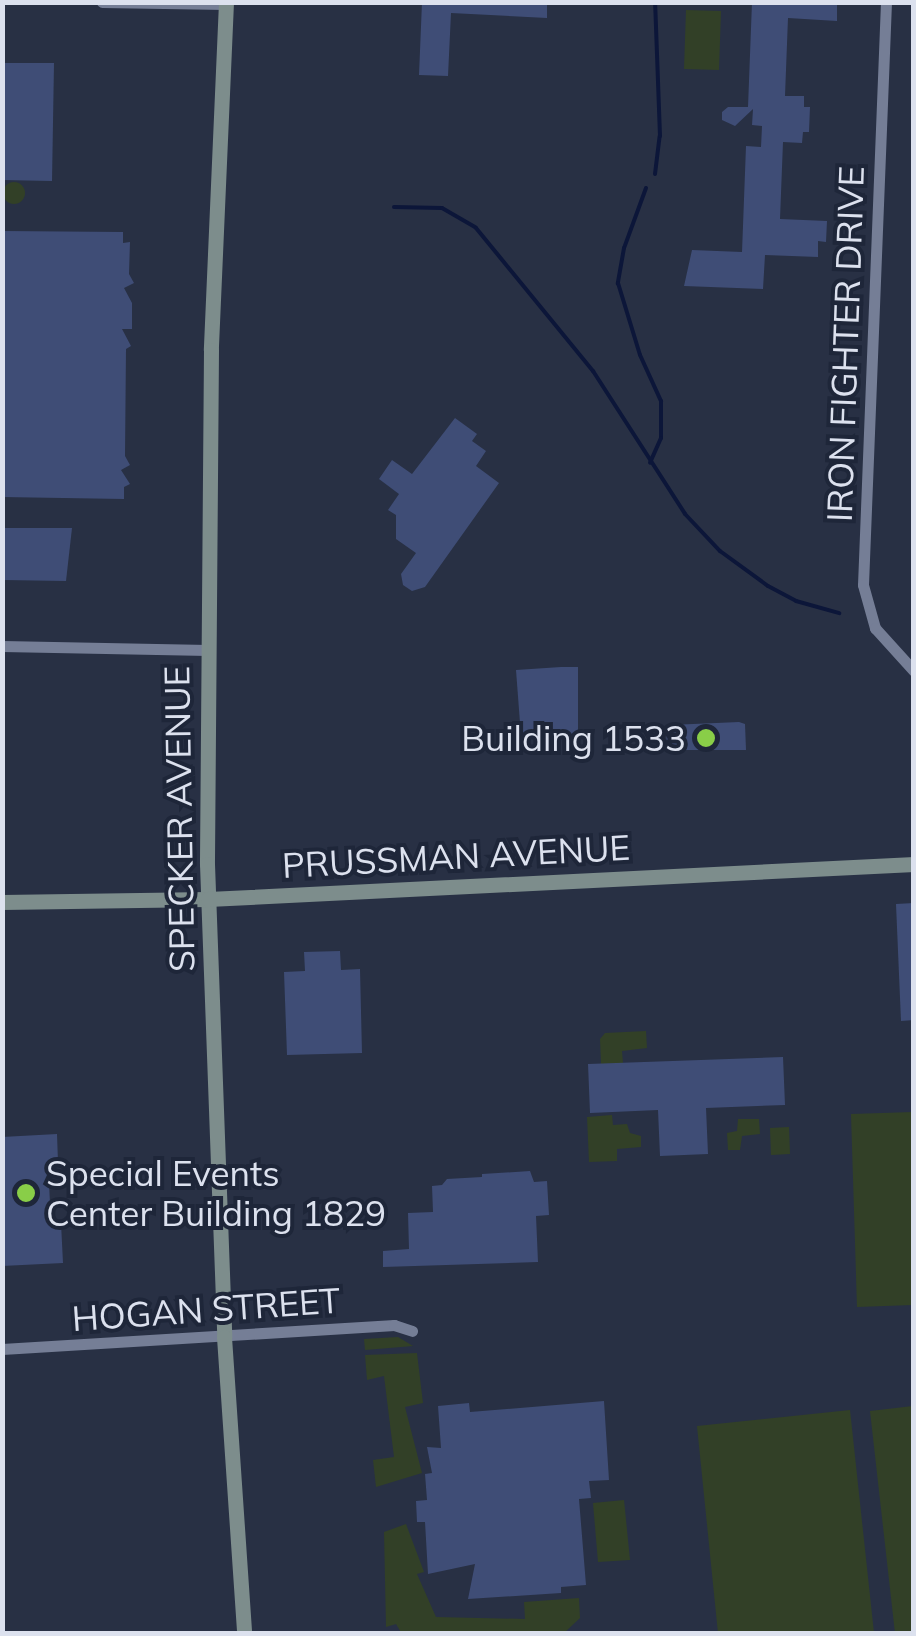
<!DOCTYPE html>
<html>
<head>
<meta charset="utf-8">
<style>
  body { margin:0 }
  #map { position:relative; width:916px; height:1636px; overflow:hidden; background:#283044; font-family:Mulish,sans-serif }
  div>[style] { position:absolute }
  .green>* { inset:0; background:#324027 }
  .round { border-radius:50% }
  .stream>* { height:4px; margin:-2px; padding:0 2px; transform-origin:2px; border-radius:2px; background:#0c1639 }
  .building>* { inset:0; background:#3f4d76 }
  .street>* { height:11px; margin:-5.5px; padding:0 5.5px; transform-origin:5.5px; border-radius:5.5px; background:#757e96 }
  .secondary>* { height:15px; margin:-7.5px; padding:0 7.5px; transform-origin:7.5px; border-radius:7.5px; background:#7d8d8c }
  .dots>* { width:28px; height:28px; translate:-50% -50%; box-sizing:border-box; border:5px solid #1e2639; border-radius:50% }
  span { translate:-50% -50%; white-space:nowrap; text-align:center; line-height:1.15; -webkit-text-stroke:8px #1e2639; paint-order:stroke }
  .street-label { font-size:35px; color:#dce1ee }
  .poi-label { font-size:35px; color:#dce1ee }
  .right { translate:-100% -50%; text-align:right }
  .left { translate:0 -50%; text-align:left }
  .frame { position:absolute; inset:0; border:5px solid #dce1ee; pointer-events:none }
</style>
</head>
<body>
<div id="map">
  <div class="green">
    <i style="clip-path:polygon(686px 10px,721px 11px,719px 70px,684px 69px)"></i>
    <i class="round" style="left:3px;top:182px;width:22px;height:22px"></i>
    <i style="clip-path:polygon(646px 1031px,647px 1048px,622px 1051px,623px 1063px,601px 1064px,600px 1039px,605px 1033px)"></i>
    <i style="clip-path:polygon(913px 1112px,913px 1305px,857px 1307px,851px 1114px)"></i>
    <i style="clip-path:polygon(612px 1115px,613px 1125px,627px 1124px,630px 1133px,641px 1136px,641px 1147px,617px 1149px,617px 1161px,589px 1162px,587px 1117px)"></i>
    <i style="clip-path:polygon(738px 1119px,759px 1119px,760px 1134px,742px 1136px,740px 1150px,728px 1150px,727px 1133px,737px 1131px)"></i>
    <i style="clip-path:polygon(789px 1127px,790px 1154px,771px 1155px,770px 1128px)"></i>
    <i style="clip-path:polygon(398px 1337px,413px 1346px,365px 1350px,364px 1339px)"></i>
    <i style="clip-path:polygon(417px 1353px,423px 1403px,405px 1407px,422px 1473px,376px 1487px,373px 1460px,394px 1457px,384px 1376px,367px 1380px,365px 1355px)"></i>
    <i style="clip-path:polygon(913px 1406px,913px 1633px,895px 1633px,870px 1411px)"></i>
    <i style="clip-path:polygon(850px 1410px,874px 1633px,718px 1633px,697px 1426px)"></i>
    <i style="clip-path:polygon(624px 1500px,630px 1560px,598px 1562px,593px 1503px)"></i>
    <i style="clip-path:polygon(406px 1524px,424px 1572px,417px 1574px,436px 1617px,525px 1619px,524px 1602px,579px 1598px,580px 1618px,563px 1634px,402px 1634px,396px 1624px,386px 1627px,384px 1532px)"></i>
  </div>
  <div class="stream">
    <i style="left:655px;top:174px;width:38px;rotate:-83deg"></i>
    <i style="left:660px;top:136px;width:134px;rotate:-92.1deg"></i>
    <i style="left:646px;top:188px;width:64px;rotate:110.1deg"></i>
    <i style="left:624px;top:248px;width:36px;rotate:100deg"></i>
    <i style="left:618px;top:283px;width:75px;rotate:73deg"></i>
    <i style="left:640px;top:355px;width:51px;rotate:65.5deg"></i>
    <i style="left:661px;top:401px;width:37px;rotate:90deg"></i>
    <i style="left:661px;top:438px;width:27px;rotate:114deg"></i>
    <i style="left:394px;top:207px;width:48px;rotate:1.2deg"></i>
    <i style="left:442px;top:208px;width:39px;rotate:30deg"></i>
    <i style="left:476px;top:228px;width:185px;rotate:50.7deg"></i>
    <i style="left:593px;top:371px;width:170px;rotate:57.2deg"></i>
    <i style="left:685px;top:514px;width:51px;rotate:46.6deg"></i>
    <i style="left:720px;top:551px;width:59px;rotate:36.1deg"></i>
    <i style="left:768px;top:586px;width:32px;rotate:28deg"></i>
    <i style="left:796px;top:601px;width:45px;rotate:15.6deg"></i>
    <i style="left:913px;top:633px;width:1px"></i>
  </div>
  <div class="building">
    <i style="clip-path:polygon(422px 2px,547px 2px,547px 18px,451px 13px,448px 76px,419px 75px)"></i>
    <i style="clip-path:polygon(752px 2px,837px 2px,837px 21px,788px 18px,785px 96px,804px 96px,804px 107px,810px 107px,809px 132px,803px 132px,802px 143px,783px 142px,780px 219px,827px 221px,826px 242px,818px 241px,818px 257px,765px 255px,763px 289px,684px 286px,692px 250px,742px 252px,746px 146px,761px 147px,762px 126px,752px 125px,753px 109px,735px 126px,722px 120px,722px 112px,728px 107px,748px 107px)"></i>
    <i style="clip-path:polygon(2px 63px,54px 63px,52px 181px,2px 180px)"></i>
    <i style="clip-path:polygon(2px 231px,123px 232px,123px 243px,130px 242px,129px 274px,134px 283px,124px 288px,132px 303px,132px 329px,122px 329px,131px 346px,126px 349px,125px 456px,130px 465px,121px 470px,130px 484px,124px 487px,124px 499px,2px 497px)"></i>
    <i style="clip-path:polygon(455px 418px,477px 434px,472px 441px,486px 451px,476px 466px,499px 483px,425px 587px,412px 591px,403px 585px,401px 574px,416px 553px,396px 539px,396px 515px,388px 510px,399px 494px,379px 479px,392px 460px,412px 474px)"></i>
    <i style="clip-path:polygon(3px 528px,72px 528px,66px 581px,3px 580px)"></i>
    <i style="clip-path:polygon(561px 667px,578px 667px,578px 733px,553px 738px,521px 736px,516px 670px)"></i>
    <i style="clip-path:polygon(739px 722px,745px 724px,746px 750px,667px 750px,666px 728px,670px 725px)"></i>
    <i style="clip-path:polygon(914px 903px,914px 1020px,901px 1021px,896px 904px)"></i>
    <i style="clip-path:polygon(340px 951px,341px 970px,360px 969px,362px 1053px,287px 1055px,284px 972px,305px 971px,304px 952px)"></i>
    <i style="clip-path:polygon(783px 1057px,785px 1105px,706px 1108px,708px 1154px,660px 1156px,658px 1110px,590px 1113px,588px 1064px)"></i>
    <i style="clip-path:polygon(57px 1134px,58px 1162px,48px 1162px,51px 1224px,61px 1223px,63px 1263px,2px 1266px,2px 1137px)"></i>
    <i style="clip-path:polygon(530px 1171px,534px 1182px,547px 1181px,549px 1215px,536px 1216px,538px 1262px,383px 1267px,383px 1251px,409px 1249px,408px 1213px,433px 1212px,432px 1186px,442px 1185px,447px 1179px,482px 1177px,482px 1174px)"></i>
    <i style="clip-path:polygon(604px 1401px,609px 1480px,589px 1481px,591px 1498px,579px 1499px,586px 1585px,561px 1587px,561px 1593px,468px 1599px,475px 1564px,428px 1574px,425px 1522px,417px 1522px,416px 1501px,427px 1500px,425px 1474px,432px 1473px,427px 1447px,441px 1448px,438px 1406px,469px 1403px,470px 1412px)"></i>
  </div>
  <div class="street">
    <i style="left:102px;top:2px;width:124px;rotate:0.9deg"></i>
    <i style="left:886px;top:2px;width:583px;rotate:92.26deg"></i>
    <i style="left:863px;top:585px;width:45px;rotate:74.4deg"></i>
    <i style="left:875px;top:628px;width:58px;rotate:47.8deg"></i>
    <i style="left:2px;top:646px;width:206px;rotate:1.1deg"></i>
    <i style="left:2px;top:1349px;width:393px;rotate:-3.5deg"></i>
    <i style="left:394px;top:1325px;width:19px;rotate:18deg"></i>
  </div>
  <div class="secondary">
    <i style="left:226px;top:2px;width:348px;rotate:92.5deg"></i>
    <i style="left:211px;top:350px;width:514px;rotate:90.45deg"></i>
    <i style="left:207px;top:864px;width:473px;rotate:87.9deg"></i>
    <i style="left:224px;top:1337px;width:298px;rotate:86.1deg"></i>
    <i style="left:2px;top:902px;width:206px;rotate:-0.8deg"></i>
    <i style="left:208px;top:899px;width:707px;rotate:-2.84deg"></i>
  </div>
  <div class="dots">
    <i style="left:706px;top:738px;background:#89ce48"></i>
    <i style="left:26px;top:1193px;background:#89ce48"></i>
  </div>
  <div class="street-label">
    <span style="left:845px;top:344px;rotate:-88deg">IRON FIGHTER DRIVE</span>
    <span style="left:179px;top:819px;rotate:-91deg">SPECKER AVENUE</span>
    <span style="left:456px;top:856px;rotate:-3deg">PRUSSMAN AVENUE</span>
    <span style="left:206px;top:1309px;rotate:-4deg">HOGAN STREET</span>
  </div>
  <div class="poi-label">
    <span class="right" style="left:686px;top:738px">Building 1533</span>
    <span class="left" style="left:46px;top:1193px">Special Events<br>Center Building 1829</span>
  </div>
  <div class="frame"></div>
</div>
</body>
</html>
